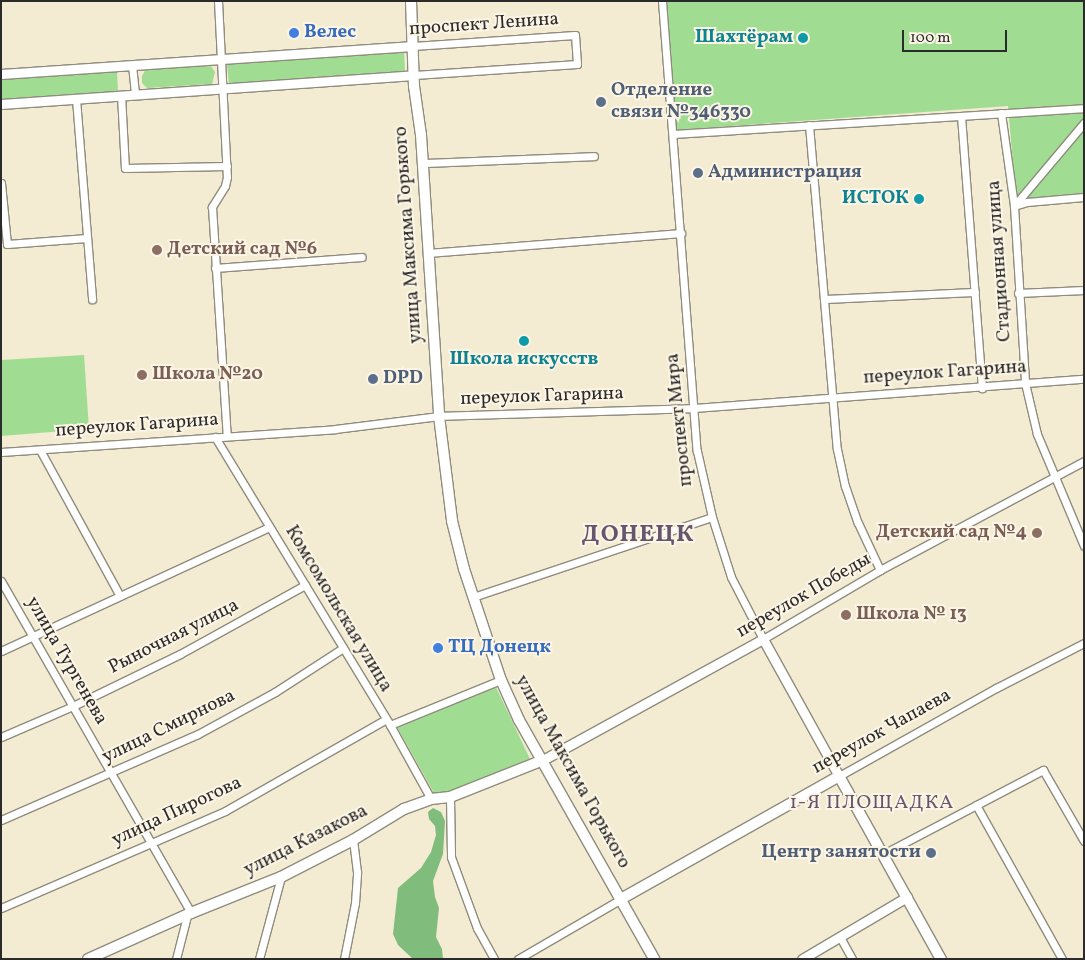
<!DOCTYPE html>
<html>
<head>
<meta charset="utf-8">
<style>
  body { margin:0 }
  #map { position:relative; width:1085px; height:960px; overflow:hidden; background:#f3ecd2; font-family:Vollkorn,serif }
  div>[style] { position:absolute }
  .green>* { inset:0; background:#a0dd92 }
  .forest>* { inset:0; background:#80bc7c }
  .roads { filter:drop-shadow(1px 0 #8f8c7e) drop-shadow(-1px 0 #8f8c7e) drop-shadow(0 1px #8f8c7e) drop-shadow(0 -1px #8f8c7e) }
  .minor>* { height:7px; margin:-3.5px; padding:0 3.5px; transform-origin:3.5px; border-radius:3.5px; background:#fff }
  .tertiary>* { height:9px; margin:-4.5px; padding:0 4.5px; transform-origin:4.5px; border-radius:4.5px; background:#fff }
  .secondary>* { height:10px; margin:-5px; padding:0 5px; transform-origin:5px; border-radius:5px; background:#fff }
  .dots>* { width:14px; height:14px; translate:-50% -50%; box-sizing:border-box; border:2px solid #fcf5e5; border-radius:50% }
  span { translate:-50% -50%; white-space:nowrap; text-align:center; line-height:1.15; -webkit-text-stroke:4px #fcf5e5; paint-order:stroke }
  .street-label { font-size:19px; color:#2b2b2b }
  .shop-label { font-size:19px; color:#366cbe; font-weight:700 }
  .left { translate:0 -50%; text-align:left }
  .culture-label { font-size:19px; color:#0d838f; font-weight:700 }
  .right { translate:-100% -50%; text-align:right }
  .service-label { font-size:19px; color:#4e5e75; font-weight:700 }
  .education-label { font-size:19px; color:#785e54; font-weight:700 }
  .neighbourhood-label { font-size:20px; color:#66566d; letter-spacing:1px }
  .district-label { font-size:24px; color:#66566d; font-weight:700; letter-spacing:1px }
  .frame { position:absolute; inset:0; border:2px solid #2b2b2b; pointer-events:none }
  .scale { position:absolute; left:902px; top:30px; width:105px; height:22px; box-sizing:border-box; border:2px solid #2b2b2b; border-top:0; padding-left:6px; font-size:15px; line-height:18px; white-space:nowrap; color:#2b2b2b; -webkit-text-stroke:4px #fcf5e5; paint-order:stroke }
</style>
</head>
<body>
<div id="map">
  <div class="green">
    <i style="clip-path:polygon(667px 1px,1084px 1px,1084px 194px,1016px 199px,1008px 106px,676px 130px)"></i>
    <i style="clip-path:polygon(404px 49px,405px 72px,229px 85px,227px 63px)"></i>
    <i style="clip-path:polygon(211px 66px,215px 72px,212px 84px,147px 88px,142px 83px,142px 76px,146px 69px)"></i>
    <i style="clip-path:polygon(117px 71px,118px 93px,1px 100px,1px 79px)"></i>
    <i style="clip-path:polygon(84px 355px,89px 429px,1px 436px,1px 360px)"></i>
    <i style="clip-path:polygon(495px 685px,530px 759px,443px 795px,434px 793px,396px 725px)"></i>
  </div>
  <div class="forest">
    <i style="clip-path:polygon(433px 808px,441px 812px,445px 821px,443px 854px,433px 881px,435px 897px,439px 908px,436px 937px,442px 949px,443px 959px,413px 959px,398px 945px,393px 934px,398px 888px,421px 868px,431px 852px,436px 835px,435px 826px,429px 819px,428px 812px)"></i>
  </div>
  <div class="roads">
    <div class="minor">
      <i style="left:218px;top:1px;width:176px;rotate:87.1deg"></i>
      <i style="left:227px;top:177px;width:9px;rotate:103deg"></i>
      <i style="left:225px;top:186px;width:25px;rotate:122deg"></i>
      <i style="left:212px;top:207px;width:229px;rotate:86.3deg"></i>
      <i style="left:662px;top:1px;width:451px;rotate:85.6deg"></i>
      <i style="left:697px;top:451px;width:68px;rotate:77.2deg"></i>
      <i style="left:712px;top:517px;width:63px;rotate:72.4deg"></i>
      <i style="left:731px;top:577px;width:70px;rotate:62.7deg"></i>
      <i style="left:763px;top:639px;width:136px;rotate:-30.5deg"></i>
      <i style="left:880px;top:570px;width:231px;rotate:-28.1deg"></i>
      <i style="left:413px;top:46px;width:162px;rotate:-3.9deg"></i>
      <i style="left:575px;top:35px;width:29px;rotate:86deg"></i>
      <i style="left:577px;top:64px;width:163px;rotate:176.1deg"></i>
      <i style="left:132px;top:65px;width:29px;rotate:84deg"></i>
      <i style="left:121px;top:95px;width:73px;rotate:86.9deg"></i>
      <i style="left:125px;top:168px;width:102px;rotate:-1.1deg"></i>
      <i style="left:76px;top:99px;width:201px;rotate:85.4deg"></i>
      <i style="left:1001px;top:113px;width:94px;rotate:82deg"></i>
      <i style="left:1014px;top:206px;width:177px;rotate:86.4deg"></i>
      <i style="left:1025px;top:383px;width:52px;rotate:76.8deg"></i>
      <i style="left:1037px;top:434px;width:121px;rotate:67.2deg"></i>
      <i style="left:961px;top:116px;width:273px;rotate:85.6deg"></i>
      <i style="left:809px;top:125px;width:325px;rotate:85.1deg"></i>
      <i style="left:837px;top:449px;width:38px;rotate:78deg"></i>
      <i style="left:845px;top:486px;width:39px;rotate:71deg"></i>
      <i style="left:858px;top:523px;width:52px;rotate:64.9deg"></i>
      <i style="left:673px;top:134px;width:412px;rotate:-3.6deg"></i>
      <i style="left:423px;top:163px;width:171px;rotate:-2.3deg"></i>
      <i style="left:1px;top:183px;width:61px;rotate:84.4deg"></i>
      <i style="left:7px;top:244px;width:80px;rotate:-4.3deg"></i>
      <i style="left:1014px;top:206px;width:109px;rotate:-49.9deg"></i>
      <i style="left:1014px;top:206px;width:14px;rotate:-17deg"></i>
      <i style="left:1027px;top:202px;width:57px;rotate:-5deg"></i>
      <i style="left:428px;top:253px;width:254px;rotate:-4.5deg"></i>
      <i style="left:215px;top:268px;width:147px;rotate:-4.3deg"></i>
      <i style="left:1018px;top:293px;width:66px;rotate:-2.6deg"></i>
      <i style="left:824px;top:299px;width:151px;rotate:-2.7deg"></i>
      <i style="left:215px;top:437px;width:337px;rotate:58.7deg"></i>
      <i style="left:390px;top:725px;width:85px;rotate:61deg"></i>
      <i style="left:40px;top:450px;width:166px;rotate:61.3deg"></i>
      <i style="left:1px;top:452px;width:335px;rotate:-3.9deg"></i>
      <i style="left:335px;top:429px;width:105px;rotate:-7.1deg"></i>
      <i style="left:439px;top:416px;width:255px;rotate:-1.8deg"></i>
      <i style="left:694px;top:408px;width:391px;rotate:-4.3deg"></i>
      <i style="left:1px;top:581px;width:383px;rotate:60.2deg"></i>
      <i style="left:473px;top:597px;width:252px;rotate:-18.5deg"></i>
      <i style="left:1px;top:651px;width:295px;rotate:-24.8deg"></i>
      <i style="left:390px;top:725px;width:120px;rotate:-22.1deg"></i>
      <i style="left:1px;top:737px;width:78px;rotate:-23.3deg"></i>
      <i style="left:73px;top:706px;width:119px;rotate:-25.9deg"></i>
      <i style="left:180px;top:654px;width:143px;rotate:-28.9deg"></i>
      <i style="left:839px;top:776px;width:180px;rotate:-29.3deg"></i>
      <i style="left:996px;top:688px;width:99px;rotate:-27.1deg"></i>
      <i style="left:450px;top:797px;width:60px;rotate:89deg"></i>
      <i style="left:451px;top:857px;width:76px;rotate:69.9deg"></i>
      <i style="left:477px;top:928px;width:35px;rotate:61deg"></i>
      <i style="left:976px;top:805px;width:176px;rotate:60.8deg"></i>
      <i style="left:1px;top:820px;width:215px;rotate:-23.6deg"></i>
      <i style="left:198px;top:734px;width:88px;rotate:-28.6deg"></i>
      <i style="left:275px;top:692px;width:81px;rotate:-32.9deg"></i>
      <i style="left:883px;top:854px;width:181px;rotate:-27.7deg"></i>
      <i style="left:1043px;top:770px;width:82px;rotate:60deg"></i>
      <i style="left:1px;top:908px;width:244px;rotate:-23.4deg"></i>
      <i style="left:225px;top:811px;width:185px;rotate:-29.7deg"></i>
      <i style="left:840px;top:937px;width:25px;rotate:61deg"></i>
      <i style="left:176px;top:959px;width:44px;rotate:-75.7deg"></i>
      <i style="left:259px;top:959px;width:85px;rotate:-75deg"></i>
      <i style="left:344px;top:959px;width:57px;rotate:-78.9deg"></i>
      <i style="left:355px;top:903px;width:31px;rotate:-86deg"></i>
      <i style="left:357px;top:872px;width:32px;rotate:-97deg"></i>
      <i style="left:518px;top:959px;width:119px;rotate:-30.2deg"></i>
    </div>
    <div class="tertiary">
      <i style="left:1px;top:74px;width:413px;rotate:-3.9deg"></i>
      <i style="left:1px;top:104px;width:414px;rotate:-4deg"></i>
      <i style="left:541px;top:761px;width:253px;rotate:-28.8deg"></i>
      <i style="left:763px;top:639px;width:157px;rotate:61deg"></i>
      <i style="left:802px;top:959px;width:122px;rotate:-30.6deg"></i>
    </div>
    <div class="secondary">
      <i style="left:411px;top:1px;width:85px;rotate:88deg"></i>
      <i style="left:414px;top:86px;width:49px;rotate:81.9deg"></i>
      <i style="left:421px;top:135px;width:282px;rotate:86.3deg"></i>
      <i style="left:439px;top:416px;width:106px;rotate:82.9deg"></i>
      <i style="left:452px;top:521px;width:49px;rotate:76deg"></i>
      <i style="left:464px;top:569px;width:117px;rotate:71.6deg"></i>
      <i style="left:501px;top:680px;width:44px;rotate:65.8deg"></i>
      <i style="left:519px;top:720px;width:274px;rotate:60.5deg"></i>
      <i style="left:621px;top:899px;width:250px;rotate:-29.4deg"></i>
      <i style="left:839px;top:776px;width:210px;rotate:60.9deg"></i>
      <i style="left:88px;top:959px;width:113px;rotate:-24.1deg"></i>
      <i style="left:191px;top:913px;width:97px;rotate:-21.8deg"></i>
      <i style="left:281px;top:877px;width:81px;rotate:-27.2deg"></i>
      <i style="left:353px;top:840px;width:60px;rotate:-31.3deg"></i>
      <i style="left:404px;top:809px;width:29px;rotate:-20deg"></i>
      <i style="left:431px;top:799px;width:19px;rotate:-6deg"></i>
      <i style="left:450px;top:797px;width:98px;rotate:-21.6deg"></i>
    </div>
  </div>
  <div class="dots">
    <i style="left:294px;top:33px;background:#3f7fe0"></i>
    <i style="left:803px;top:38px;background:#0f9aa8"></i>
    <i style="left:601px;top:102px;background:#5c6f8a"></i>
    <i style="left:698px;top:173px;background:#5c6f8a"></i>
    <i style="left:919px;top:199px;background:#0f9aa8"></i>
    <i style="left:157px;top:250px;background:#8d6e63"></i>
    <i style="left:524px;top:341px;background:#0f9aa8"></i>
    <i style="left:142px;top:375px;background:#8d6e63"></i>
    <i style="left:373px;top:379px;background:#5c6f8a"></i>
    <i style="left:1037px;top:533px;background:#8d6e63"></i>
    <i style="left:846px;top:615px;background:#8d6e63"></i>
    <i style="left:438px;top:648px;background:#3f7fe0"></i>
    <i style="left:931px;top:853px;background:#5c6f8a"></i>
  </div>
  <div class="street-label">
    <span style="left:484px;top:25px;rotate:-4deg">проспект Ленина</span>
    <span style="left:409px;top:235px;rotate:-94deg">улица Максима Горького</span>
    <span style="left:1000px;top:261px;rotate:-94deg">Стадионная улица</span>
    <span style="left:945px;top:373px;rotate:-4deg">переулок Гагарина</span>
    <span style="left:542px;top:397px;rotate:-2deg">переулок Гагарина</span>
    <span style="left:680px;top:420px;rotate:-96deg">проспект Мира</span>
    <span style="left:137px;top:426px;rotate:-4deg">переулок Гагарина</span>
    <span style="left:804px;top:596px;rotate:-30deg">переулок Победы</span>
    <span style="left:338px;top:609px;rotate:59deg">Комсомольская улица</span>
    <span style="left:174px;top:637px;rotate:-27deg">Рыночная улица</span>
    <span style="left:66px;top:661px;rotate:60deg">улица Тургенева</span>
    <span style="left:169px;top:727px;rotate:-26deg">улица Смирнова</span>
    <span style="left:882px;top:732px;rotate:-29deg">переулок Чапаева</span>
    <span style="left:572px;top:772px;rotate:61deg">улица Максима Горького</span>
    <span style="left:177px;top:812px;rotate:-25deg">улица Пирогова</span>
    <span style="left:306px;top:841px;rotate:-27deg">улица Казакова</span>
  </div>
  <div class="shop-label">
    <span class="left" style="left:304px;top:33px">Велес</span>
    <span class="left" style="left:448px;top:648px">ТЦ Донецк</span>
  </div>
  <div class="culture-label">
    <span class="right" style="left:793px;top:38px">Шахтёрам</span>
    <span class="right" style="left:909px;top:199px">ИСТОК</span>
    <span style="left:524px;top:360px">Школа искусств</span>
  </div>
  <div class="service-label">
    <span class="left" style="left:611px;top:102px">Отделение<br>связи №346330</span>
    <span class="left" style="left:708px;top:173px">Администрация</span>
    <span class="left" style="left:383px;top:379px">DPD</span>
    <span class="right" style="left:921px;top:853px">Центр занятости</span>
  </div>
  <div class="education-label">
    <span class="left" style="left:167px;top:250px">Детский сад №6</span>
    <span class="left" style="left:152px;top:375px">Школа №20</span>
    <span class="right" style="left:1027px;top:533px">Детский сад №4</span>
    <span class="left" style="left:856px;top:615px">Школа № 13</span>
  </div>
  <div class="neighbourhood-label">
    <span style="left:872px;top:803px">1-Я ПЛОЩАДКА</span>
  </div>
  <div class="district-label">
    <span style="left:638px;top:536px">ДОНЕЦК</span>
  </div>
  <div class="frame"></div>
  <div class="scale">100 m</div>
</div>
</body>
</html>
